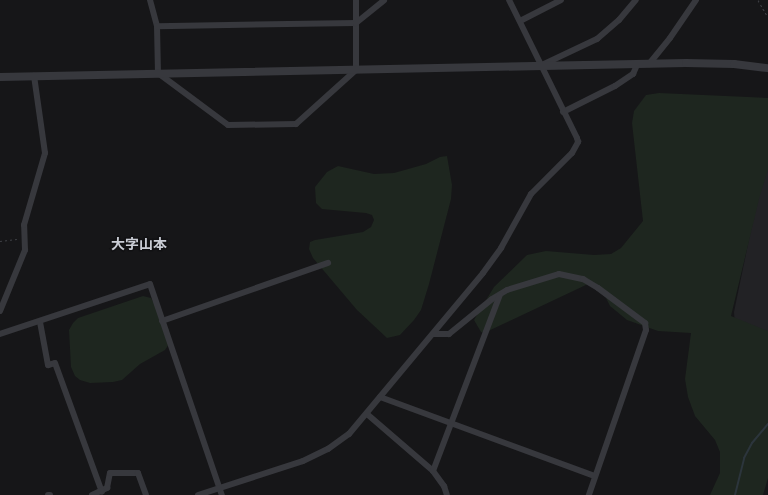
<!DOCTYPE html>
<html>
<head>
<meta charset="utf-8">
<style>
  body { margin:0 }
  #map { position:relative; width:768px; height:495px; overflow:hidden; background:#161618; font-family:Quicksand,"Noto Sans JP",sans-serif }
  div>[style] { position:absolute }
  .built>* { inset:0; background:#222225 }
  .green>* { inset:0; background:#1e261f }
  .stream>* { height:2px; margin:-1px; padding:0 1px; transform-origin:1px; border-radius:1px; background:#2c353c }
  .path>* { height:1px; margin-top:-0.5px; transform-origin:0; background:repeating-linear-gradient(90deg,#3d3f44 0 2px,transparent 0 5px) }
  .minor>* { height:6px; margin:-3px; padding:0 3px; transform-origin:3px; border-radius:3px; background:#37383d }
  .tertiary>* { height:8px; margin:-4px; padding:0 4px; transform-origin:4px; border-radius:4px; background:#37383d }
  span { translate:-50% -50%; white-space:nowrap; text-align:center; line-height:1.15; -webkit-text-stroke:3px #111113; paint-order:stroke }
  .quarter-label { font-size:14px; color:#c9ccd4; font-weight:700 }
</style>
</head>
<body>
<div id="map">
  <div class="built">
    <i style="clip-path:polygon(768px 147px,768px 333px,735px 326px,734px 312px)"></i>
  </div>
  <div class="green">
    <i style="clip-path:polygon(659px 93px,768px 98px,768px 170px,760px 195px,731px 316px,768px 331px,768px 478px,763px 495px,710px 495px,720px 473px,720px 452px,715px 440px,695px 416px,688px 397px,685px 379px,691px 333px,658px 331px,627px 320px,610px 306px,604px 294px,588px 284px,484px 333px,481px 332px,474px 320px,494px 287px,527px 255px,546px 251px,594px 255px,611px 254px,621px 248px,643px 221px,632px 123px,634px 111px,646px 95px)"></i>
    <i style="clip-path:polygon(447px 156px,452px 185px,451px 199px,429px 284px,421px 310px,414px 320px,400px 335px,387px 338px,357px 310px,313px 258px,309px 249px,310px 242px,315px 240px,363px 232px,371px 227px,374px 220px,372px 215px,366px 213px,322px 209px,316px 203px,315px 187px,327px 172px,338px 166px,374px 174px,394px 173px,426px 164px,440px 157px)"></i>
    <i style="clip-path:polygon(143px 296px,151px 298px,169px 330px,169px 344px,165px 350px,140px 364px,122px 380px,113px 382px,90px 383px,80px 380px,75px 376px,71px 367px,69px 330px,73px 323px,78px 318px)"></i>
  </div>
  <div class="stream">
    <i style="left:735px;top:495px;width:38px;rotate:-76deg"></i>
    <i style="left:744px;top:458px;width:17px;rotate:-62deg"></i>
    <i style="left:752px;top:443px;width:25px;rotate:-50deg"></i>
  </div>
  <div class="path">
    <i style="left:758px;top:0;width:20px;rotate:60deg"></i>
    <i style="left:0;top:241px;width:17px;rotate:-7deg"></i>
  </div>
  <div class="minor">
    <i style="left:150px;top:0;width:27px;rotate:75deg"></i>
    <i style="left:157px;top:26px;width:47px;rotate:88.8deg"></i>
    <i style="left:158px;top:73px;width:87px;rotate:36.6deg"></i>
    <i style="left:228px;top:125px;width:68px;rotate:-0.8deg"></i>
    <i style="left:296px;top:124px;width:81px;rotate:-42deg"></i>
    <i style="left:356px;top:70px;width:47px;rotate:-90deg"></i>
    <i style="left:356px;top:23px;width:199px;rotate:179.1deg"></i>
    <i style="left:356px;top:0;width:23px;rotate:90deg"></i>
    <i style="left:520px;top:21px;width:46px;rotate:-27.1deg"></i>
    <i style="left:356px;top:23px;width:36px;rotate:-39deg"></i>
    <i style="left:544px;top:64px;width:59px;rotate:-25.3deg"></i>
    <i style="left:597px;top:39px;width:29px;rotate:-41deg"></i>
    <i style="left:619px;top:20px;width:26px;rotate:-50deg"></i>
    <i style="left:649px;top:64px;width:33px;rotate:-51deg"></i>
    <i style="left:670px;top:38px;width:46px;rotate:-55.6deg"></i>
    <i style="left:563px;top:112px;width:58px;rotate:-26.6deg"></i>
    <i style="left:615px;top:86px;width:22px;rotate:-34deg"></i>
    <i style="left:633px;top:74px;width:10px;rotate:-66deg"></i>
    <i style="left:0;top:311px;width:66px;rotate:-67.7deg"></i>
    <i style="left:25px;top:250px;width:25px;rotate:-92deg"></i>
    <i style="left:24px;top:225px;width:75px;rotate:-73.7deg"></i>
    <i style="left:45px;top:153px;width:78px;rotate:-98.1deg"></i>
    <i style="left:162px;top:321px;width:176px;rotate:-19.3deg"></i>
    <i style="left:40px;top:322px;width:44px;rotate:79.5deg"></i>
    <i style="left:48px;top:365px;width:7px;rotate:-16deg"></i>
    <i style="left:55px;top:363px;width:137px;rotate:70deg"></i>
    <i style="left:0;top:334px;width:158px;rotate:-18.4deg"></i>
    <i style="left:150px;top:284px;width:223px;rotate:71.2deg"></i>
    <i style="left:433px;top:334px;width:16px"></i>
    <i style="left:449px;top:334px;width:55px;rotate:-39.1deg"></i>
    <i style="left:492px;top:299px;width:17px;rotate:-31deg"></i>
    <i style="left:507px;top:290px;width:54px;rotate:-17.1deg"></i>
    <i style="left:559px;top:274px;width:25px;rotate:12deg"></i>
    <i style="left:583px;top:279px;width:17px;rotate:31deg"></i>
    <i style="left:598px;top:288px;width:59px;rotate:36.7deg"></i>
    <i style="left:645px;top:323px;width:7px;rotate:82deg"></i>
    <i style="left:646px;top:330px;width:175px;rotate:109.1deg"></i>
    <i style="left:380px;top:397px;width:229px;rotate:20.2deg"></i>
    <i style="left:367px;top:414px;width:87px;rotate:40.8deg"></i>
    <i style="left:433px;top:471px;width:19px;rotate:54deg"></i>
    <i style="left:444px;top:486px;width:9px;rotate:72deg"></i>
    <i style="left:433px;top:471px;width:188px;rotate:-69.2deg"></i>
    <i style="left:48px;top:495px;width:2px"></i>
    <i style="left:92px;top:495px;width:17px;rotate:-25deg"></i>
    <i style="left:107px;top:488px;width:15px;rotate:-79deg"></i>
    <i style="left:110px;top:473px;width:28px"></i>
    <i style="left:138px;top:473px;width:23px;rotate:70deg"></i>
    <i style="left:198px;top:495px;width:110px;rotate:-17.9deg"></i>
    <i style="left:303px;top:461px;width:28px;rotate:-26deg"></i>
    <i style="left:328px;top:449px;width:26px;rotate:-36deg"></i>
    <i style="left:349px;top:434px;width:209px;rotate:-50.2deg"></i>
    <i style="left:483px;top:273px;width:31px;rotate:-54deg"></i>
    <i style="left:501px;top:248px;width:62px;rotate:-60.9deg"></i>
    <i style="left:531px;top:194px;width:58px;rotate:-45deg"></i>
    <i style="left:572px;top:153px;width:13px;rotate:-61deg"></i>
    <i style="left:578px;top:142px;width:4px;rotate:-104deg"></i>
    <i style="left:577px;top:138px;width:154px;rotate:-116.2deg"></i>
  </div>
  <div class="tertiary">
    <i style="left:0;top:77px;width:686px;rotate:-1.17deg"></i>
    <i style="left:686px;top:63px;width:48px;rotate:1.2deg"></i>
    <i style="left:734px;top:64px;width:34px;rotate:7deg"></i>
  </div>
  <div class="quarter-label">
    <span style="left:139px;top:244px">大字山本</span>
  </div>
</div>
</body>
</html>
